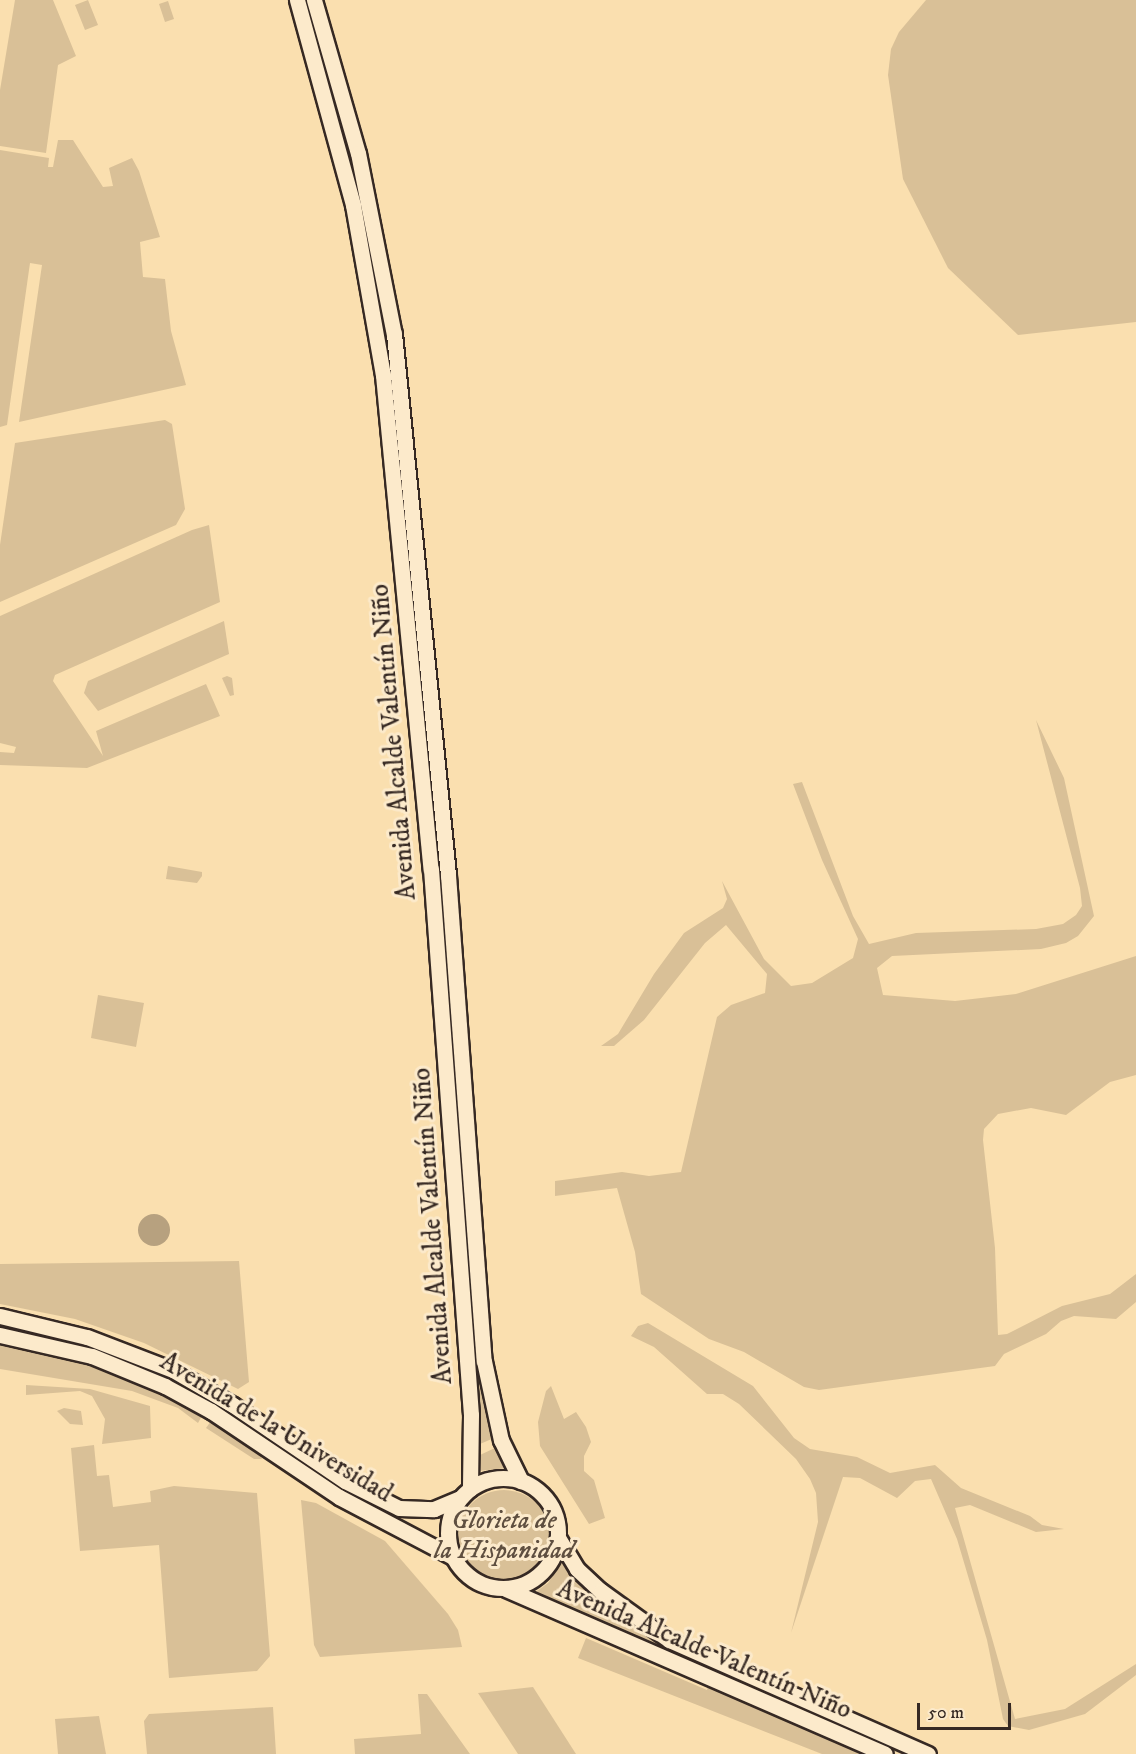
<!DOCTYPE html>
<html>
<head>
<meta charset="utf-8">
<style>
  body { margin:0 }
  #map { position:relative; width:1136px; height:1754px; overflow:hidden; background:#fadfaf; font-family:"IM FELL DW Pica",serif }
  div>[style] { position:absolute }
  .green>* { inset:0; background:#d9c097 }
  .round { border-radius:50% }
  .water>* { inset:0; background:#b7a17f }
  .roads { filter:drop-shadow(2px 0 #362923) drop-shadow(-2px 0 #362923) drop-shadow(0 2px #362923) drop-shadow(0 -2px #362923) }
  .secondary>* { height:15px; margin:-7.5px; padding:0 7.5px; transform-origin:7.5px; border-radius:7.5px; background:#fceacb }
  .secondary>.ring { margin:-7.5px; padding:0; box-sizing:content-box; background:none; border:15px solid #fceacb; border-radius:50% }
  span { translate:-50% -50%; white-space:nowrap; text-align:center; line-height:1.15; -webkit-text-stroke:6px #fceacb; paint-order:stroke }
  .street-label { font-size:26px; color:#362923 }
  .park-label { font-size:26px; color:#5f4f40; font-style:italic }
  .scale { position:absolute; left:917px; top:1703px; width:94px; height:27px; box-sizing:border-box; border:3px solid #362923; border-top:0; padding-left:8px; font-size:18px; line-height:21px; white-space:nowrap; color:#362923; -webkit-text-stroke:4px #fceacb; paint-order:stroke }
</style>
</head>
<body>
<div id="map">
  <div class="green">
    <i style="clip-path:polygon(15px 0,53px 0,76px 56px,58px 65px,46px 153px,0 146px,0 90px)"></i>
    <i style="clip-path:polygon(88px 0,98px 25px,85px 30px,75px 5px)"></i>
    <i style="clip-path:polygon(304px 0,307px 0,347px 135px,372px 247px,369px 248px,344px 141px)"></i>
    <i style="clip-path:polygon(926px 0,1136px 0,1136px 322px,1018px 335px,948px 268px,903px 179px,888px 75px,891px 49px,899px 32px)"></i>
    <i style="clip-path:polygon(168px 1px,174px 19px,165px 22px,159px 4px)"></i>
    <i style="clip-path:polygon(58px 140px,73px 140px,103px 187px,113px 186px,109px 168px,132px 158px,139px 171px,160px 237px,140px 242px,143px 277px,165px 279px,171px 331px,186px 385px,19px 422px,42px 265px,30px 263px,7px 425px,0 427px,0 150px,49px 158px,48px 167px,53px 167px)"></i>
    <i style="clip-path:polygon(371px 257px,374px 257px,394px 391px,452px 1021px,403px 500px)"></i>
    <i style="clip-path:polygon(165px 420px,172px 424px,185px 509px,176px 525px,0 602px,0 545px,15px 443px)"></i>
    <i style="clip-path:polygon(209px 525px,220px 602px,55px 675px,53px 681px,103px 756px,96px 731px,206px 684px,220px 716px,87px 768px,0 765px,0 752px,14px 753px,16px 747px,0 743px,0 616px,192px 530px)"></i>
    <i style="clip-path:polygon(224px 621px,229px 654px,98px 711px,84px 693px,88px 681px)"></i>
    <i style="clip-path:polygon(227px 676px,232px 678px,234px 695px,230px 696px,222px 678px)"></i>
    <i style="clip-path:polygon(1036px 720px,1064px 778px,1094px 916px,1078px 936px,1066px 943px,1041px 949px,892px 956px,877px 968px,883px 995px,955px 1001px,1016px 994px,1136px 956px,1136px 1075px,1110px 1082px,1066px 1115px,1031px 1108px,998px 1114px,984px 1129px,983px 1140px,995px 1248px,998px 1335px,1007px 1334px,1062px 1306px,1110px 1294px,1136px 1274px,1136px 1302px,1116px 1319px,1074px 1316px,1061px 1321px,1046px 1334px,1004px 1354px,995px 1366px,819px 1390px,804px 1387px,744px 1352px,709px 1339px,641px 1294px,635px 1252px,617px 1188px,555px 1196px,555px 1181px,622px 1172px,649px 1176px,681px 1172px,717px 1017px,731px 1005px,765px 993px,767px 974px,726px 925px,705px 943px,644px 1020px,614px 1046px,601px 1046px,618px 1034px,654px 974px,684px 933px,723px 908px,727px 899px,722px 881px,764px 959px,791px 986px,812px 983px,853px 958px,858px 939px,822px 860px,793px 784px,802px 782px,853px 916px,869px 944px,916px 933px,1036px 929px,1063px 924px,1076px 915px,1082px 906px,1080px 888px)"></i>
    <i style="clip-path:polygon(168px 866px,202px 872px,202px 876px,197px 883px,166px 879px)"></i>
    <i style="clip-path:polygon(98px 995px,144px 1003px,136px 1047px,91px 1038px)"></i>
    <i style="clip-path:polygon(451px 1030px,494px 1438px,480px 1444px,464px 1208px)"></i>
    <i style="clip-path:polygon(239px 1261px,249px 1382px,238px 1389px,144px 1343px,75px 1319px,0 1304px,0 1264px)"></i>
    <i style="clip-path:polygon(648px 1323px,753px 1386px,794px 1438px,810px 1449px,857px 1457px,890px 1473px,935px 1465px,961px 1488px,1030px 1516px,1042px 1525px,1064px 1529px,1036px 1532px,970px 1505px,955px 1508px,1015px 1719px,1065px 1709px,1136px 1664px,1136px 1675px,1085px 1714px,1029px 1730px,1008px 1726px,1003px 1719px,987px 1640px,957px 1539px,931px 1479px,915px 1481px,897px 1498px,860px 1478px,843px 1477px,791px 1633px,818px 1522px,816px 1493px,810px 1479px,796px 1459px,739px 1404px,723px 1394px,707px 1394px,654px 1347px,631px 1336px,638px 1326px)"></i>
    <i style="clip-path:polygon(0 1342px,119px 1374px,203px 1414px,198px 1423px,178px 1408px,132px 1391px,0 1369px)"></i>
    <i style="clip-path:polygon(26px 1385px,90px 1389px,150px 1406px,151px 1438px,102px 1444px,105px 1419px,92px 1396px,80px 1391px,26px 1395px)"></i>
    <i style="clip-path:polygon(551px 1386px,564px 1419px,576px 1412px,586px 1427px,591px 1442px,584px 1456px,584px 1471px,594px 1480px,605px 1518px,589px 1524px,540px 1446px,538px 1422px,546px 1391px)"></i>
    <i style="clip-path:polygon(64px 1408px,81px 1411px,83px 1425px,70px 1424px,57px 1411px)"></i>
    <i style="clip-path:polygon(211px 1421px,259px 1454px,262px 1459px,254px 1459px,206px 1428px)"></i>
    <i style="clip-path:polygon(94px 1445px,97px 1476px,109px 1475px,113px 1507px,151px 1502px,150px 1491px,174px 1486px,257px 1493px,270px 1656px,257px 1671px,169px 1678px,159px 1545px,80px 1551px,71px 1448px)"></i>
    <i style="clip-path:polygon(497px 1447px,508px 1468px,478px 1471px,480px 1455px)"></i>
    <i class="round" style="left:458px;top:1490px;width:92px;height:92px"></i>
    <i style="clip-path:polygon(301px 1500px,316px 1503px,385px 1541px,448px 1614px,458px 1630px,462px 1647px,320px 1657px,314px 1645px)"></i>
    <i style="clip-path:polygon(562px 1562px,592px 1595px,649px 1637px,707px 1667px,910px 1754px,901px 1754px,530px 1596px,548px 1583px)"></i>
    <i style="clip-path:polygon(586px 1638px,707px 1690px,708px 1686px,866px 1754px,822px 1754px,578px 1658px)"></i>
    <i style="clip-path:polygon(533px 1687px,576px 1754px,518px 1754px,478px 1693px)"></i>
    <i style="clip-path:polygon(418px 1694px,427px 1694px,470px 1754px,355px 1754px,354px 1739px,421px 1734px)"></i>
    <i style="clip-path:polygon(273px 1707px,276px 1754px,147px 1754px,144px 1721px,149px 1714px)"></i>
    <i style="clip-path:polygon(99px 1716px,106px 1754px,58px 1754px,55px 1719px)"></i>
  </div>
  <div class="water">
    <i class="round" style="left:138px;top:1214px;width:32px;height:32px"></i>
  </div>
  <div class="roads">
    <div class="secondary">
      <i style="left:297px;top:0;width:213px;rotate:74.7deg"></i>
      <i style="left:353px;top:205px;width:173px;rotate:80deg"></i>
      <i style="left:383px;top:375px;width:496px;rotate:84.5deg"></i>
      <i style="left:431px;top:869px;width:547px;rotate:85.81deg"></i>
      <i style="left:471px;top:1415px;width:74px;rotate:90.8deg"></i>
      <i style="left:314px;top:0;width:159px;rotate:74deg"></i>
      <i style="left:358px;top:153px;width:185px;rotate:78.8deg"></i>
      <i style="left:394px;top:334px;width:544px;rotate:84.3deg"></i>
      <i style="left:448px;top:875px;width:487px;rotate:85.8deg"></i>
      <i style="left:484px;top:1361px;width:81px;rotate:77.9deg"></i>
      <i style="left:501px;top:1440px;width:46px;rotate:64deg"></i>
      <i style="left:0;top:1316px;width:89px;rotate:13.6deg"></i>
      <i style="left:87px;top:1337px;width:92px;rotate:21deg"></i>
      <i style="left:173px;top:1370px;width:69px;rotate:30.3deg"></i>
      <i style="left:233px;top:1405px;width:135px;rotate:34.2deg"></i>
      <i style="left:345px;top:1481px;width:60px;rotate:26.6deg"></i>
      <i style="left:399px;top:1508px;width:35px;rotate:2deg"></i>
      <i style="left:434px;top:1509px;width:28px;rotate:-23deg"></i>
      <i style="left:0;top:1335px;width:94px;rotate:12.9deg"></i>
      <i style="left:92px;top:1356px;width:79px;rotate:22.3deg"></i>
      <i style="left:165px;top:1386px;width:52px;rotate:28.5deg"></i>
      <i style="left:211px;top:1411px;width:154px;rotate:33.9deg"></i>
      <i style="left:339px;top:1497px;width:129px;rotate:27.8deg"></i>
      <i class="ring" style="left:448px;top:1478px;width:95px;height:95px"></i>
      <i style="left:559px;top:1539px;width:35px;rotate:59deg"></i>
      <i style="left:577px;top:1569px;width:33px;rotate:43deg"></i>
      <i style="left:601px;top:1591px;width:84px;rotate:35.8deg"></i>
      <i style="left:669px;top:1640px;width:283px;rotate:23.8deg"></i>
      <i style="left:506px;top:1589px;width:413px;rotate:23.5deg"></i>
    </div>
  </div>
  <div class="street-label">
    <span style="left:394px;top:742px;rotate:-95deg">Avenida Alcalde Valentín Niño</span>
    <span style="left:433px;top:1226px;rotate:-94deg">Avenida Alcalde Valentín Niño</span>
    <span style="left:276px;top:1428px;rotate:31deg">Avenida de la Universidad</span>
    <span style="left:704px;top:1650px;rotate:23deg">Avenida Alcalde Valentín Niño</span>
  </div>
  <div class="park-label">
    <span style="left:504px;top:1536px">Glorieta de<br>la Hispanidad</span>
  </div>
  <div class="scale">50 m</div>
</div>
</body>
</html>
